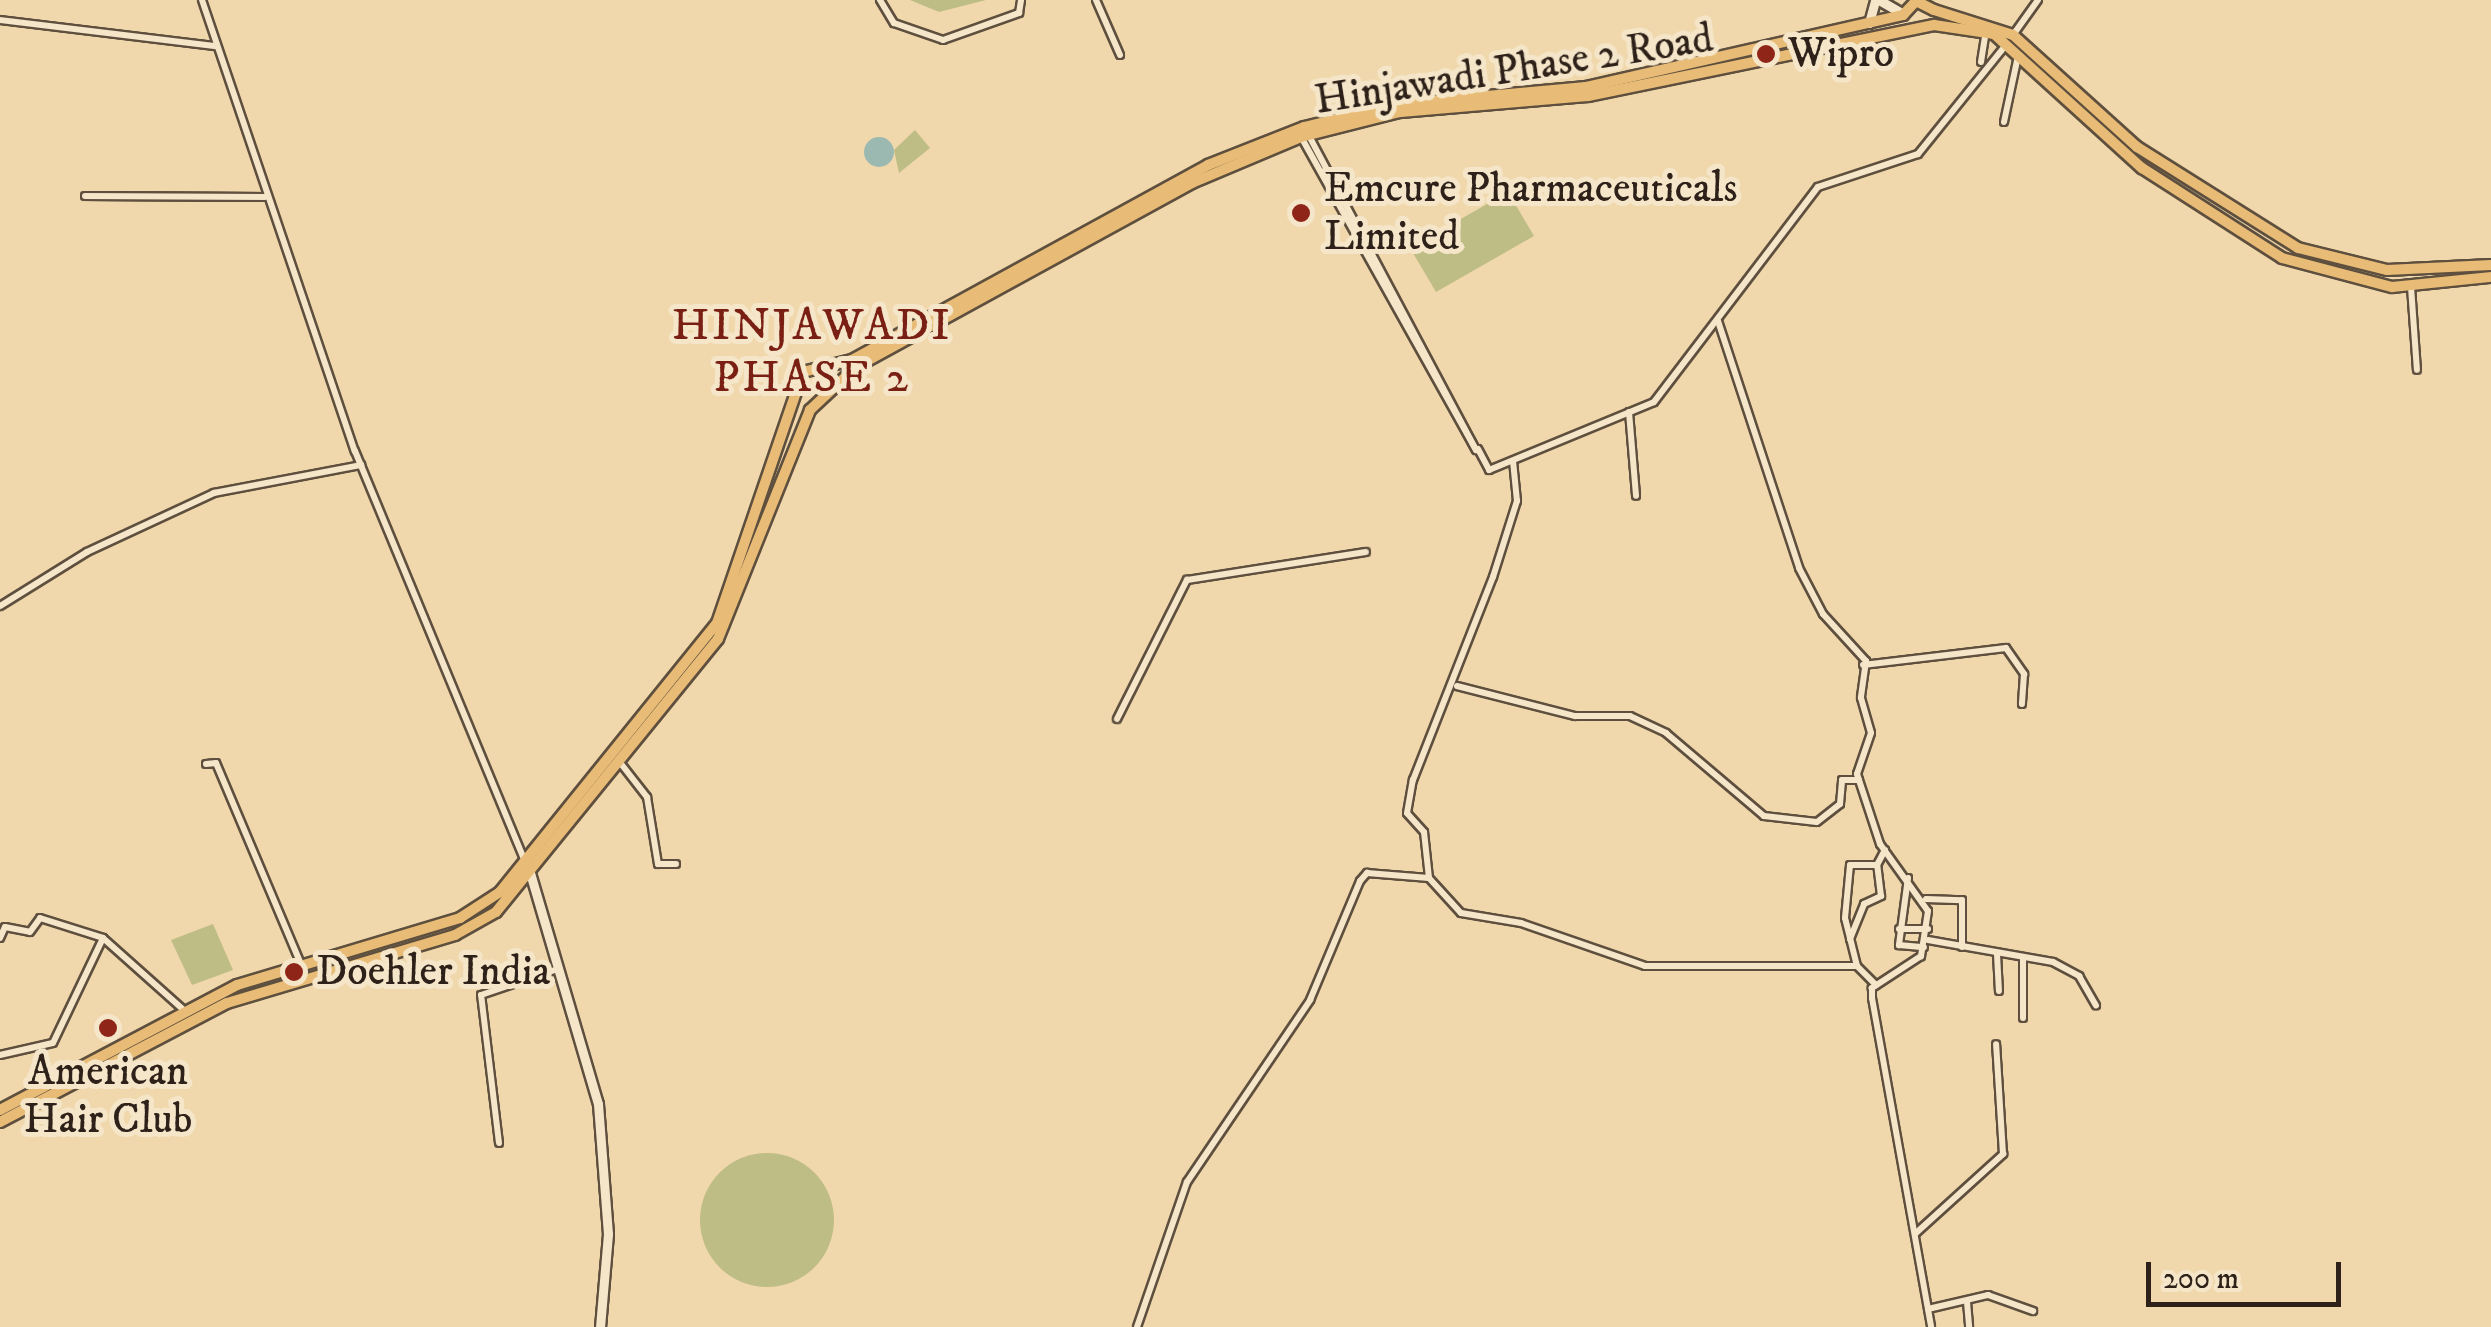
<!DOCTYPE html>
<html>
<head>
<meta charset="utf-8">
<style>
  body { margin:0 }
  #map { position:relative; width:2491px; height:1327px; overflow:hidden; background:#f0d8ac; font-family:"IM FELL DW Pica",serif }
  div>[style] { position:absolute }
  .green>* { inset:0; background:#bfbd86 }
  .round { border-radius:50% }
  .water>* { inset:0; background:#9bb9b0 }
  .roads { filter:drop-shadow(2px 0 #5e4f3e) drop-shadow(-2px 0 #5e4f3e) drop-shadow(0 2px #5e4f3e) drop-shadow(0 -2px #5e4f3e) }
  .street>* { height:6px; margin:-3px; padding:0 3px; transform-origin:3px; border-radius:3px; background:#f5e6c9 }
  .secondary>* { height:9px; margin:-4.5px; padding:0 4.5px; transform-origin:4.5px; border-radius:4.5px; background:#f5e6c9 }
  .primary>* { height:10px; margin:-5px; padding:0 5px; transform-origin:5px; border-radius:5px; background:#e8bc76 }
  .dots>* { width:28px; height:28px; translate:-50% -50%; box-sizing:border-box; border:5px solid #f5e6c9; border-radius:50% }
  span { translate:-50% -50%; white-space:nowrap; text-align:center; line-height:1.15; -webkit-text-stroke:10px #f5e6c9; paint-order:stroke }
  .poi-label { font-size:42px; color:#2d2119 }
  .left { translate:0 -50%; text-align:left }
  .street-label { font-size:42px; color:#2d2119 }
  .neighbourhood-label { font-size:45px; color:#7a1f14; letter-spacing:2.5px }
  .scale { position:absolute; left:2146px; top:1262px; width:195px; height:45px; box-sizing:border-box; border:5px solid #2d2119; border-top:0; padding-left:12px; font-size:30px; line-height:35px; white-space:nowrap; color:#2d2119; -webkit-text-stroke:8px #f5e6c9; paint-order:stroke }
</style>
</head>
<body>
<div id="map">
  <div class="green">
    <i style="clip-path:polygon(910px 0,986px 0,939px 12px)"></i>
    <i style="clip-path:polygon(915px 130px,930px 148px,899px 173px,894px 150px)"></i>
    <i style="clip-path:polygon(1508px 192px,1534px 236px,1436px 292px,1410px 248px)"></i>
    <i style="clip-path:polygon(213px 924px,233px 970px,192px 985px,171px 940px)"></i>
    <i class="round" style="left:700px;top:1153px;width:134px;height:134px"></i>
  </div>
  <div class="water">
    <i class="round" style="left:864px;top:137px;width:30px;height:30px"></i>
  </div>
  <div class="roads">
    <div class="street">
      <i style="left:202px;top:0;width:476px;rotate:71.3deg"></i>
      <i style="left:355px;top:451px;width:446px;rotate:67.5deg"></i>
      <i style="left:880px;top:0;width:27px;rotate:59deg"></i>
      <i style="left:894px;top:23px;width:52px;rotate:19.1deg"></i>
      <i style="left:943px;top:40px;width:81px;rotate:-19.6deg"></i>
      <i style="left:1019px;top:13px;width:13px;rotate:-81deg"></i>
      <i style="left:1096px;top:0;width:60px;rotate:66.4deg"></i>
      <i style="left:0;top:20px;width:217px;rotate:6.9deg"></i>
      <i style="left:2013px;top:35px;width:43px;rotate:-54.5deg"></i>
      <i style="left:1981px;top:62px;width:31px;rotate:-81deg"></i>
      <i style="left:2004px;top:122px;width:67px;rotate:-78deg"></i>
      <i style="left:1300px;top:135px;width:361px;rotate:60.8deg"></i>
      <i style="left:1476px;top:450px;width:356px;rotate:-118deg"></i>
      <i style="left:85px;top:196px;width:180px;rotate:0.3deg"></i>
      <i style="left:2411px;top:287px;width:83px;rotate:85.9deg"></i>
      <i style="left:1718px;top:321px;width:260px;rotate:71.8deg"></i>
      <i style="left:1799px;top:568px;width:52px;rotate:62.4deg"></i>
      <i style="left:1823px;top:614px;width:64px;rotate:47.5deg"></i>
      <i style="left:1866px;top:661px;width:37px;rotate:98deg"></i>
      <i style="left:1861px;top:698px;width:36px;rotate:74deg"></i>
      <i style="left:1871px;top:733px;width:43px;rotate:108.9deg"></i>
      <i style="left:1857px;top:774px;width:74px;rotate:71.8deg"></i>
      <i style="left:1880px;top:844px;width:82px;rotate:54.4deg"></i>
      <i style="left:1928px;top:911px;width:46px;rotate:98.8deg"></i>
      <i style="left:1921px;top:956px;width:59px;rotate:146.9deg"></i>
      <i style="left:1872px;top:988px;width:10px;rotate:90deg"></i>
      <i style="left:1872px;top:998px;width:334px;rotate:79.8deg"></i>
      <i style="left:1629px;top:412px;width:84px;rotate:85.2deg"></i>
      <i style="left:1478px;top:449px;width:24px;rotate:62deg"></i>
      <i style="left:1489px;top:470px;width:178px;rotate:-22.4deg"></i>
      <i style="left:1654px;top:402px;width:270px;rotate:-52.7deg"></i>
      <i style="left:1818px;top:187px;width:105px;rotate:-18.3deg"></i>
      <i style="left:1918px;top:154px;width:140px;rotate:-51.1deg"></i>
      <i style="left:0;top:606px;width:102px;rotate:-31.8deg"></i>
      <i style="left:87px;top:552px;width:140px;rotate:-24.9deg"></i>
      <i style="left:214px;top:493px;width:150px;rotate:-10.8deg"></i>
      <i style="left:1863px;top:665px;width:144px;rotate:-6.8deg"></i>
      <i style="left:2006px;top:648px;width:32px;rotate:55deg"></i>
      <i style="left:2024px;top:674px;width:30px;rotate:94deg"></i>
      <i style="left:1457px;top:686px;width:122px;rotate:14.3deg"></i>
      <i style="left:1575px;top:716px;width:55px"></i>
      <i style="left:1630px;top:716px;width:40px;rotate:25deg"></i>
      <i style="left:1666px;top:733px;width:128px;rotate:40.3deg"></i>
      <i style="left:1764px;top:816px;width:53px;rotate:6.5deg"></i>
      <i style="left:1817px;top:822px;width:29px;rotate:-38deg"></i>
      <i style="left:1840px;top:804px;width:24px;rotate:-85deg"></i>
      <i style="left:1842px;top:780px;width:17px"></i>
      <i style="left:1117px;top:719px;width:156px;rotate:-63.3deg"></i>
      <i style="left:1187px;top:580px;width:181px;rotate:-8.9deg"></i>
      <i style="left:206px;top:764px;width:10px;rotate:-6deg"></i>
      <i style="left:216px;top:763px;width:216px;rotate:67.1deg"></i>
      <i style="left:622px;top:765px;width:41px;rotate:52deg"></i>
      <i style="left:647px;top:797px;width:68px;rotate:80.7deg"></i>
      <i style="left:658px;top:864px;width:18px"></i>
      <i style="left:1429px;top:878px;width:47px;rotate:47.6deg"></i>
      <i style="left:1461px;top:913px;width:61px;rotate:9.5deg"></i>
      <i style="left:1521px;top:923px;width:131px;rotate:19.1deg"></i>
      <i style="left:1645px;top:966px;width:212px"></i>
      <i style="left:1857px;top:966px;width:27px;rotate:45deg"></i>
      <i style="left:1908px;top:878px;width:68px;rotate:97.7deg"></i>
      <i style="left:1899px;top:945px;width:25px;rotate:5deg"></i>
      <i style="left:1926px;top:899px;width:36px;rotate:2deg"></i>
      <i style="left:1962px;top:900px;width:47px;rotate:90deg"></i>
      <i style="left:1899px;top:929px;width:29px"></i>
      <i style="left:0;top:938px;width:12px;rotate:-66deg"></i>
      <i style="left:5px;top:927px;width:25px;rotate:11deg"></i>
      <i style="left:30px;top:932px;width:17px;rotate:-54deg"></i>
      <i style="left:40px;top:918px;width:66px;rotate:17.6deg"></i>
      <i style="left:103px;top:938px;width:110px;rotate:41.7deg"></i>
      <i style="left:1850px;top:939px;width:38px;rotate:-68deg"></i>
      <i style="left:1864px;top:904px;width:19px;rotate:-25deg"></i>
      <i style="left:1881px;top:896px;width:31px;rotate:-97deg"></i>
      <i style="left:1928px;top:940px;width:127px;rotate:10deg"></i>
      <i style="left:2053px;top:962px;width:30px;rotate:28deg"></i>
      <i style="left:2079px;top:976px;width:34px;rotate:60deg"></i>
      <i style="left:1997px;top:954px;width:37px;rotate:87deg"></i>
      <i style="left:2023px;top:957px;width:61px;rotate:90deg"></i>
      <i style="left:1857px;top:966px;width:49px;rotate:-104deg"></i>
      <i style="left:1845px;top:918px;width:53px;rotate:-84.6deg"></i>
      <i style="left:1850px;top:865px;width:27px"></i>
      <i style="left:1877px;top:865px;width:17px;rotate:-62deg"></i>
      <i style="left:0;top:1055px;width:54px;rotate:-12.8deg"></i>
      <i style="left:53px;top:1043px;width:116px;rotate:-64.5deg"></i>
      <i style="left:499px;top:1143px;width:149px;rotate:-96.9deg"></i>
      <i style="left:481px;top:995px;width:81px;rotate:-18.7deg"></i>
      <i style="left:1916px;top:1233px;width:118px;rotate:-42.2deg"></i>
      <i style="left:2003px;top:1154px;width:110px;rotate:-93.6deg"></i>
      <i style="left:1967px;top:1302px;width:25px;rotate:85deg"></i>
      <i style="left:1928px;top:1309px;width:62px;rotate:-13.1deg"></i>
      <i style="left:1988px;top:1295px;width:48px;rotate:19.6deg"></i>
      <i style="left:1137px;top:1327px;width:153px;rotate:-71deg"></i>
      <i style="left:1187px;top:1182px;width:220px;rotate:-55.9deg"></i>
      <i style="left:1310px;top:1000px;width:129px;rotate:-67.2deg"></i>
      <i style="left:1360px;top:881px;width:11px;rotate:-49deg"></i>
      <i style="left:1367px;top:873px;width:62px;rotate:4.6deg"></i>
      <i style="left:1429px;top:878px;width:46px;rotate:-96.2deg"></i>
      <i style="left:1424px;top:832px;width:25px;rotate:-132deg"></i>
      <i style="left:1407px;top:813px;width:34px;rotate:-80deg"></i>
      <i style="left:1413px;top:780px;width:218px;rotate:-68.5deg"></i>
      <i style="left:1493px;top:577px;width:80px;rotate:-72.5deg"></i>
      <i style="left:1517px;top:501px;width:40px;rotate:-95.7deg"></i>
    </div>
    <div class="secondary">
      <i style="left:1879px;top:0;width:28px;rotate:30deg"></i>
      <i style="left:1869px;top:23px;width:24px;rotate:-75deg"></i>
      <i style="left:528px;top:866px;width:248px;rotate:73.6deg"></i>
      <i style="left:598px;top:1104px;width:130px;rotate:85.6deg"></i>
      <i style="left:608px;top:1234px;width:93px;rotate:94.9deg"></i>
    </div>
    <div class="primary">
      <i style="left:1934px;top:10px;width:83px;rotate:17.6deg"></i>
      <i style="left:2013px;top:35px;width:167px;rotate:42.1deg"></i>
      <i style="left:2137px;top:147px;width:190px;rotate:32.1deg"></i>
      <i style="left:2298px;top:248px;width:92px;rotate:13.9deg"></i>
      <i style="left:2387px;top:270px;width:104px;rotate:-2.8deg"></i>
      <i style="left:1903px;top:15px;width:19px;rotate:-47deg"></i>
      <i style="left:1916px;top:1px;width:20px;rotate:27deg"></i>
      <i style="left:1934px;top:25px;width:61px;rotate:8.5deg"></i>
      <i style="left:1994px;top:34px;width:200px;rotate:42.2deg"></i>
      <i style="left:2142px;top:168px;width:166px;rotate:32.7deg"></i>
      <i style="left:2282px;top:258px;width:114px;rotate:14.8deg"></i>
      <i style="left:2392px;top:287px;width:100px;rotate:-5.8deg"></i>
      <i style="left:0;top:1110px;width:268px;rotate:-27.8deg"></i>
      <i style="left:237px;top:985px;width:233px;rotate:-16.7deg"></i>
      <i style="left:460px;top:918px;width:48px;rotate:-33deg"></i>
      <i style="left:500px;top:892px;width:346px;rotate:-51.1deg"></i>
      <i style="left:717px;top:623px;width:265px;rotate:-71.1deg"></i>
      <i style="left:803px;top:372px;width:50px;rotate:-13.8deg"></i>
      <i style="left:852px;top:360px;width:406px;rotate:-28.7deg"></i>
      <i style="left:1208px;top:165px;width:103px;rotate:-21.6deg"></i>
      <i style="left:1304px;top:127px;width:98px;rotate:-13.6deg"></i>
      <i style="left:1399px;top:104px;width:188px;rotate:-5.2deg"></i>
      <i style="left:1586px;top:87px;width:325px;rotate:-12.8deg"></i>
      <i style="left:0;top:1122px;width:256px;rotate:-27.7deg"></i>
      <i style="left:227px;top:1003px;width:238px;rotate:-16.6deg"></i>
      <i style="left:455px;top:935px;width:47px;rotate:-29.3deg"></i>
      <i style="left:496px;top:912px;width:352px;rotate:-50.9deg"></i>
      <i style="left:718px;top:639px;width:247px;rotate:-68.1deg"></i>
      <i style="left:810px;top:410px;width:63px;rotate:-43.1deg"></i>
      <i style="left:856px;top:367px;width:383px;rotate:-28.7deg"></i>
      <i style="left:1192px;top:183px;width:118px;rotate:-22.9deg"></i>
      <i style="left:1301px;top:137px;width:102px;rotate:-14.2deg"></i>
      <i style="left:1400px;top:112px;width:189px;rotate:-4.9deg"></i>
      <i style="left:1588px;top:96px;width:353px;rotate:-11.6deg"></i>
    </div>
  </div>
  <div class="dots">
    <i style="left:1766px;top:54px;background:#8f2418"></i>
    <i style="left:1301px;top:213px;background:#8f2418"></i>
    <i style="left:294px;top:972px;background:#8f2418"></i>
    <i style="left:108px;top:1028px;background:#8f2418"></i>
  </div>
  <div class="poi-label">
    <span class="left" style="left:1788px;top:54px">Wipro</span>
    <span class="left" style="left:1324px;top:213px">Emcure Pharmaceuticals<br>Limited</span>
    <span class="left" style="left:316px;top:972px">Doehler India</span>
    <span style="left:108px;top:1096px">American<br>Hair Club</span>
  </div>
  <div class="street-label">
    <span style="left:1514px;top:70px;rotate:-9deg">Hinjawadi Phase 2 Road</span>
  </div>
  <div class="neighbourhood-label">
    <span style="left:812px;top:353px">HINJAWADI<br>PHASE 2</span>
  </div>
  <div class="scale">200 m</div>
</div>
</body>
</html>
